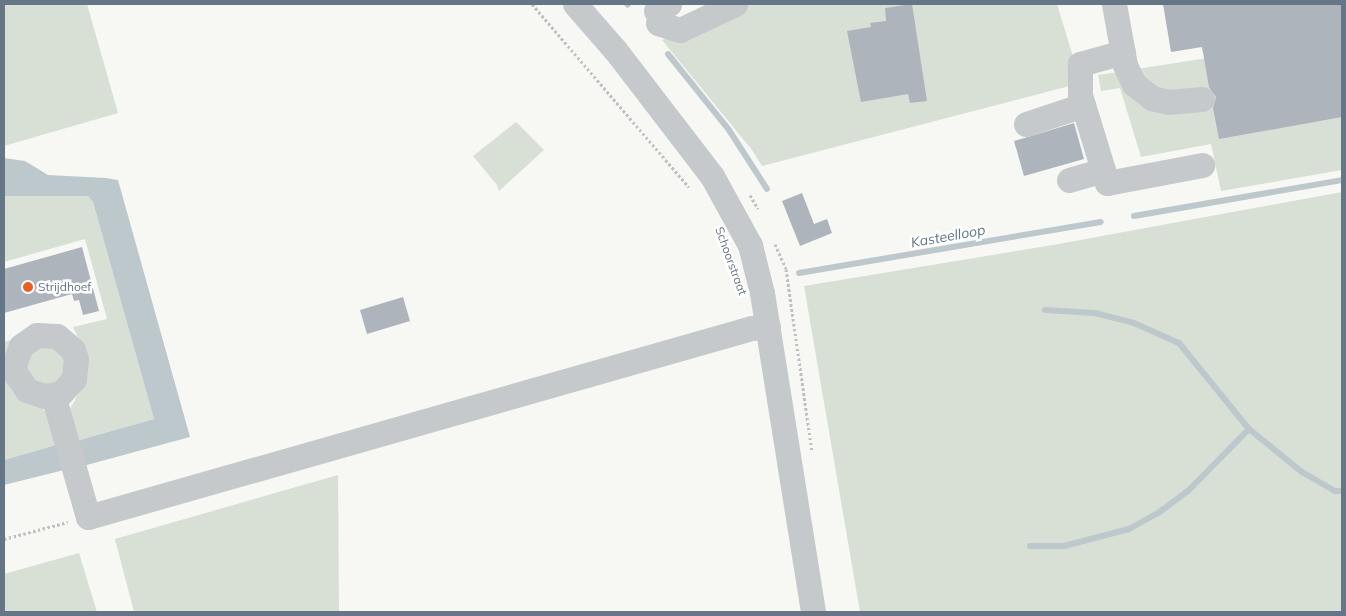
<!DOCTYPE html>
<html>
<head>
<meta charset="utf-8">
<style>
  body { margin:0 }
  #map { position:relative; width:1346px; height:616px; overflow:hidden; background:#f7f8f4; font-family:Mulish,sans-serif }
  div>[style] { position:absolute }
  .green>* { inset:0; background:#d8dfd5 }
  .round { border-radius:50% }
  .water>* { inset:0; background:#bdc8cd }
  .stream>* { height:6px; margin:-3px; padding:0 3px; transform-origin:3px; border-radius:3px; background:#bdc8cd }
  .building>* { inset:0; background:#adb4bb }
  .path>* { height:3px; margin-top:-1.5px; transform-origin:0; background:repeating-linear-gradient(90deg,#bec1c3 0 2.5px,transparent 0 5px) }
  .minor>* { height:25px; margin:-12.5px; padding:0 12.5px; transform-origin:12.5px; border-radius:12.5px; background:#c5c9cc }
  .dots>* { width:14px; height:14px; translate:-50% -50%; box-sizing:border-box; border:2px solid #fff; border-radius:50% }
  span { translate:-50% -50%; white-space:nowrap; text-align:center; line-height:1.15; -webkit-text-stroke:5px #fff; paint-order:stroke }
  .street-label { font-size:12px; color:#657686 }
  .poi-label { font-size:12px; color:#657686 }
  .left { translate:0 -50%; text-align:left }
  .water-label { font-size:14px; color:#617783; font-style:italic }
  .frame { position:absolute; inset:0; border:5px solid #657686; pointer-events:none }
</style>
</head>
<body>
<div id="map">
  <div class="green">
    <i style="clip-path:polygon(4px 4px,87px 4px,118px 113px,4px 146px)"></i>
    <i style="clip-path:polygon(747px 4px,1057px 4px,1081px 83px,762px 166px,752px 150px,662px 40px)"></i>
    <i style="clip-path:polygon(1342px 37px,1342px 170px,1221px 191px,1211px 144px,1141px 157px,1120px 88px,1101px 91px,1098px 75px)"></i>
    <i style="clip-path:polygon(516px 122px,544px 150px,499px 191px,497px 185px,473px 156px)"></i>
    <i style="clip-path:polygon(1342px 192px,1342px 612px,860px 612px,804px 286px,1053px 245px)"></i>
    <i style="clip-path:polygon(4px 196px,88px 196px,93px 202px,154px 419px,76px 441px,70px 409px,82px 387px,87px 357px,73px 327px,107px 319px,85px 239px,4px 262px)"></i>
    <i style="clip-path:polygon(11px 340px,38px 406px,48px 413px,56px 445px,4px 460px,4px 342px)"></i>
    <i class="round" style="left:26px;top:345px;width:40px;height:40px"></i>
    <i style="clip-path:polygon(338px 475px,339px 612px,134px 612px,115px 539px)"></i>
    <i style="clip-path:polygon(79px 553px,97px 612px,4px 612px,4px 574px)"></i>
  </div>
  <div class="water">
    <i style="clip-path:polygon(4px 158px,25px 161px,48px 175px,106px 178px,118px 180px,190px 437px,83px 466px,76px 441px,154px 419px,93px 202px,88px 196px,4px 196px)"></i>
    <i style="clip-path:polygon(56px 445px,64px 470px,4px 485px,4px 460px)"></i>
  </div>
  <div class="stream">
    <i style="left:627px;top:4px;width:1px;rotate:45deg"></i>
    <i style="left:668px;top:54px;width:97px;rotate:51.2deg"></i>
    <i style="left:729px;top:130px;width:70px;rotate:57.2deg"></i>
    <i style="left:1134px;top:216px;width:211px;rotate:-9.8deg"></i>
    <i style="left:799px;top:273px;width:306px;rotate:-9.6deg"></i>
    <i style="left:1045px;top:310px;width:50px;rotate:3.4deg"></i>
    <i style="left:1095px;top:313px;width:40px;rotate:14.4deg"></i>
    <i style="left:1134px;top:323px;width:49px;rotate:24deg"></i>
    <i style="left:1179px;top:343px;width:111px;rotate:50.9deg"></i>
    <i style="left:1249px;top:429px;width:68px;rotate:39.1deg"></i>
    <i style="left:1302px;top:472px;width:38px;rotate:30deg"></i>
    <i style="left:1335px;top:491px;width:7px"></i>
    <i style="left:1030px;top:546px;width:34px"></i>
    <i style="left:1064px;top:546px;width:67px;rotate:-14.7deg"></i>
    <i style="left:1129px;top:529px;width:37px;rotate:-29deg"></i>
    <i style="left:1161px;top:511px;width:34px;rotate:-37deg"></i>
    <i style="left:1188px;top:491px;width:87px;rotate:-45.5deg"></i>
  </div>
  <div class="building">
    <i style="clip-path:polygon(912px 4px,927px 101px,910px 103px,908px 94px,861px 102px,847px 31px,871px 27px,870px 23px,886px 21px,885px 8px)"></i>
    <i style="clip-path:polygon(1163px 4px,1342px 4px,1342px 117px,1219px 139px,1213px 108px,1216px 97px,1209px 87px,1202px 47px,1171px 52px)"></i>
    <i style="clip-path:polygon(1074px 123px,1084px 159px,1024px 176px,1014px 141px)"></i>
    <i style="clip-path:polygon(802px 193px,814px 224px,827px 219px,832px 233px,800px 246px,782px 201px)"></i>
    <i style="clip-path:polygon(82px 247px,99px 311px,83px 315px,79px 300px,74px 301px,72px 294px,4px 313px,4px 269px)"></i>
    <i style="clip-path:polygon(403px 297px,410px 321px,367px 334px,360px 310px)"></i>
  </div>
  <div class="path">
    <i style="left:532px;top:4px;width:241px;rotate:49.4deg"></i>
    <i style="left:750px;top:195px;width:16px;rotate:60deg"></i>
    <i style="left:775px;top:244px;width:27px;rotate:66deg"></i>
    <i style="left:786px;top:269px;width:184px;rotate:81.9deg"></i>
    <i style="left:4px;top:539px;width:66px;rotate:-14.9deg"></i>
  </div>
  <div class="minor">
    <i style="left:575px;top:4px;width:62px;rotate:48.9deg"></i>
    <i style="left:616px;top:51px;width:158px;rotate:52.5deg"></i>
    <i style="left:712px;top:176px;width:79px;rotate:61.2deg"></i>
    <i style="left:750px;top:245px;width:49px;rotate:76deg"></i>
    <i style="left:762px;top:293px;width:323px;rotate:80.9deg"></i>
    <i style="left:1114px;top:4px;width:62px;rotate:79.8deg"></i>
    <i style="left:1125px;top:65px;width:21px;rotate:65deg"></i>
    <i style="left:1134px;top:84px;width:23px;rotate:38deg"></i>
    <i style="left:1152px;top:98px;width:16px;rotate:14deg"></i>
    <i style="left:1168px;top:102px;width:34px;rotate:-5deg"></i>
    <i style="left:656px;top:11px;width:15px;rotate:-28deg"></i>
    <i style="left:658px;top:23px;width:23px;rotate:18deg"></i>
    <i style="left:680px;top:30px;width:61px;rotate:-25.3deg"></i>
    <i style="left:1123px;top:52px;width:45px;rotate:164.4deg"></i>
    <i style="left:1080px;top:64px;width:31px;rotate:90deg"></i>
    <i style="left:1080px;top:95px;width:92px;rotate:72.9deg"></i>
    <i style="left:1107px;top:183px;width:97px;rotate:-10.7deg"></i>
    <i style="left:1026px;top:124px;width:60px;rotate:-18.4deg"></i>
    <i style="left:1069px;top:180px;width:35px;rotate:-16deg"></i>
    <i style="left:53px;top:395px;width:9px;rotate:174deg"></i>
    <i style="left:44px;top:396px;width:18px;rotate:-161deg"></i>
    <i style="left:27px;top:390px;width:19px;rotate:-125deg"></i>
    <i style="left:16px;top:374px;width:9px;rotate:-103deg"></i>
    <i style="left:14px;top:365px;width:20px;rotate:-70deg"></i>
    <i style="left:21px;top:346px;width:19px;rotate:-35deg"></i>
    <i style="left:37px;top:335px;width:20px;rotate:3deg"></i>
    <i style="left:57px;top:336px;width:21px;rotate:41deg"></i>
    <i style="left:73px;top:350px;width:9px;rotate:72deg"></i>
    <i style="left:76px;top:359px;width:20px;rotate:96deg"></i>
    <i style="left:74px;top:379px;width:18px;rotate:133deg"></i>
    <i style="left:62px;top:392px;width:9px;rotate:162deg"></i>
    <i style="left:53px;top:395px;width:127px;rotate:74deg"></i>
    <i style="left:88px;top:517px;width:690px;rotate:-15.89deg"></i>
    <i style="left:752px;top:328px;width:16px;rotate:-4deg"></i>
  </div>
  <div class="dots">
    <i style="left:28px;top:287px;background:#e95e23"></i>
  </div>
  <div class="street-label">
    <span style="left:731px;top:261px;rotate:70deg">Schoorstraat</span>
  </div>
  <div class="poi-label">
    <span class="left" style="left:38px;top:287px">Strijdhoef</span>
  </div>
  <div class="water-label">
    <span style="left:948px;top:236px;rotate:-10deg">Kasteelloop</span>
  </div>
  <div class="frame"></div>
</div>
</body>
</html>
